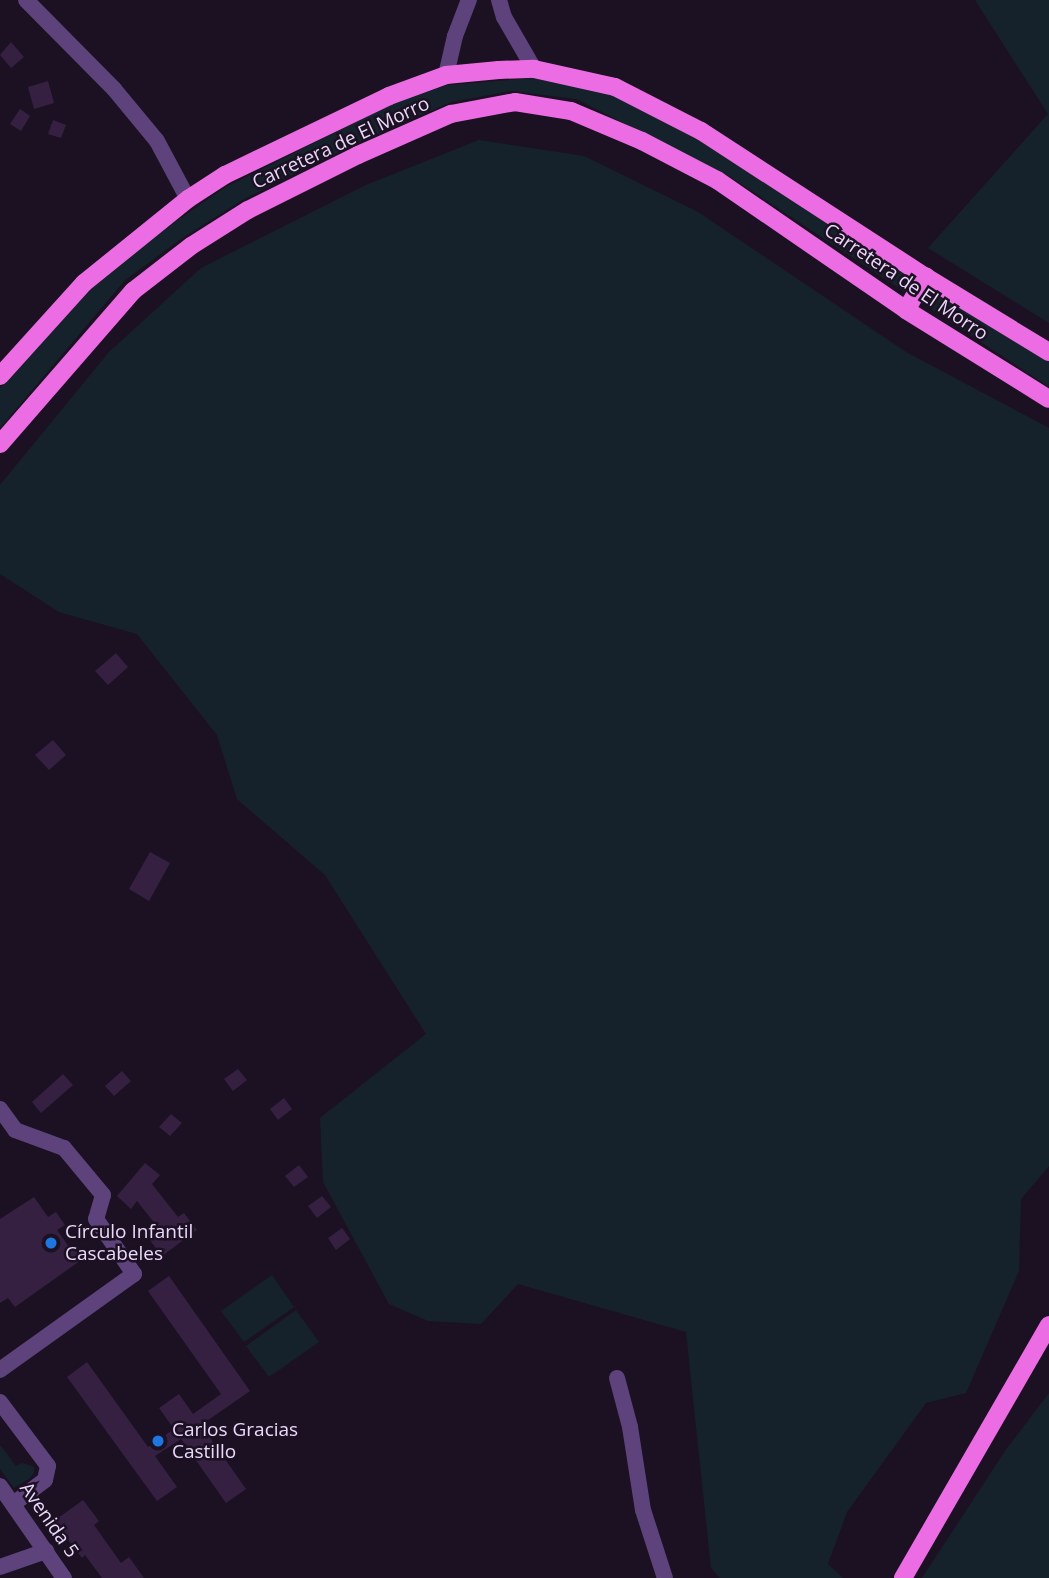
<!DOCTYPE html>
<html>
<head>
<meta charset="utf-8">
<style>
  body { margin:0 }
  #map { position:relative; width:1049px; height:1578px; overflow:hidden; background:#1c1122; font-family:"Open Sans",sans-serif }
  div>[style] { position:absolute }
  .green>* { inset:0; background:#15222c }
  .building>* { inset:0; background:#352041 }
  .minor>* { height:16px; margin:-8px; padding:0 8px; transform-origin:8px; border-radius:8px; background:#5e427b }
  .major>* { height:18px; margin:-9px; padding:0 9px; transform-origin:9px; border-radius:9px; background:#ec6de3 }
  .dots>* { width:19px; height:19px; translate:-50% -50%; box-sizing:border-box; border:4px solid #1c1122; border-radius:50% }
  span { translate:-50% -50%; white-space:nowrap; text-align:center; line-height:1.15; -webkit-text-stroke:5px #1c1122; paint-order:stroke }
  .street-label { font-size:19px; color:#ebd8fa }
  .poi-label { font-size:19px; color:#ebd8fa }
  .left { translate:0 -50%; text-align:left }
</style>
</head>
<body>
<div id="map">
  <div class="green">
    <i style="clip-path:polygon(975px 0,1049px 0,1049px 323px,928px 248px,1048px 114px)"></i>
    <i style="clip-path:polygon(533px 78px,613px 92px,701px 138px,1049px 360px,1049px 387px,729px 176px,576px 99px,512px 91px,451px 102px,353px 145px,244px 199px,181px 239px,125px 280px,0 428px,0 388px,88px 291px,131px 253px,224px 188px,398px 101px,448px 85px)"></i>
    <i style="clip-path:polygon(479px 140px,584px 156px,698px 212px,906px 352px,1049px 428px,1049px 1166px,1021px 1199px,1019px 1271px,966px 1393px,926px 1403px,847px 1512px,828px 1564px,843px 1578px,720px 1578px,711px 1568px,686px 1332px,518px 1284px,481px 1324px,428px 1321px,389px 1304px,323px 1182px,320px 1118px,426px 1034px,325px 875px,237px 799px,217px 735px,137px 634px,59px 612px,0 574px,0 485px,109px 352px,201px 268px,366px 185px)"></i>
    <i style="clip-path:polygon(272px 1275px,294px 1307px,244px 1342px,221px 1311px)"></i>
    <i style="clip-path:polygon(296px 1310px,319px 1342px,269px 1377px,246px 1346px)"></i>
    <i style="clip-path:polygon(1049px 1393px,1049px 1578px,922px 1578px,1005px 1451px)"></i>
    <i style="clip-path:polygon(0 1445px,16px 1466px,22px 1463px,34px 1467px,34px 1473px,29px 1479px,14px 1488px,0 1469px)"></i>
  </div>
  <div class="building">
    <i style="clip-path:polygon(11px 42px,24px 57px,11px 68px,0 55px)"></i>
    <i style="clip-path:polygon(48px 81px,54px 103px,34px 109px,28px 87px)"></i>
    <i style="clip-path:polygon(20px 109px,30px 116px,21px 131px,10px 124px)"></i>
    <i style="clip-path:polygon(53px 120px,66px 125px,61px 138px,48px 134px)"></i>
    <i style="clip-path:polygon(116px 653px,128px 667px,108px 685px,95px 671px)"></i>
    <i style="clip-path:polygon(53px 740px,66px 755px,49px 770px,35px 755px)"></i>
    <i style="clip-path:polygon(150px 852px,170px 863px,149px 901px,129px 889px)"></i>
    <i style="clip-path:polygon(238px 1069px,247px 1080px,233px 1091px,224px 1079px)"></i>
    <i style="clip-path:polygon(122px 1071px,131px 1081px,114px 1096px,105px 1086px)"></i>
    <i style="clip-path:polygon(63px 1074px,73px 1085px,41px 1113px,32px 1102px)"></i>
    <i style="clip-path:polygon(284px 1098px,292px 1109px,278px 1120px,270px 1109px)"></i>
    <i style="clip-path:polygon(171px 1114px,182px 1123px,170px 1136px,159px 1127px)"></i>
    <i style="clip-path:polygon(145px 1163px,160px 1175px,152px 1184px,178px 1217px,184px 1213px,197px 1230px,162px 1256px,149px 1239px,160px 1230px,137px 1201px,131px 1209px,117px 1196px)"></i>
    <i style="clip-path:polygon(299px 1165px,308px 1177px,294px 1187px,285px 1176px)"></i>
    <i style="clip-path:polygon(322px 1196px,331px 1207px,317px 1218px,308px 1206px)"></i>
    <i style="clip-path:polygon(34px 1197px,48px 1217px,56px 1212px,65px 1225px,57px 1230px,72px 1251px,76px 1247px,84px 1258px,15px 1307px,8px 1298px,0 1303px,0 1219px)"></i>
    <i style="clip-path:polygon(342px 1228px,350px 1239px,336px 1250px,328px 1238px)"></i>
    <i style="clip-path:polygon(169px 1276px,250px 1391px,201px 1425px,246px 1489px,226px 1503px,181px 1439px,155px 1456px,177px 1487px,157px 1501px,67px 1377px,87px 1362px,148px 1447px,174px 1429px,159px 1408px,179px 1394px,193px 1414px,221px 1394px,148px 1291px)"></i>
    <i style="clip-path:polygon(83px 1500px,99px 1521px,94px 1525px,121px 1563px,129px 1557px,144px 1578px,102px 1578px,85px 1555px,82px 1558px,54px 1521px)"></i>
  </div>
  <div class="minor">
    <i style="left:26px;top:0;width:125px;rotate:45.3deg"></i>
    <i style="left:114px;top:89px;width:67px;rotate:50.4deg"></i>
    <i style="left:157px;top:141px;width:66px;rotate:61.9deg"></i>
    <i style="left:499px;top:0;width:18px;rotate:74deg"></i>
    <i style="left:504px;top:17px;width:60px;rotate:60deg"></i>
    <i style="left:446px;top:75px;width:40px;rotate:-77deg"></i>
    <i style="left:455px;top:36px;width:39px;rotate:-69deg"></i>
    <i style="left:0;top:1109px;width:26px;rotate:54deg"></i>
    <i style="left:15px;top:1130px;width:52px;rotate:20.2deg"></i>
    <i style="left:64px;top:1148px;width:61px;rotate:50.3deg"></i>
    <i style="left:103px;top:1195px;width:25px;rotate:106deg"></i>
    <i style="left:96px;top:1219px;width:67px;rotate:55.4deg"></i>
    <i style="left:134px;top:1274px;width:165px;rotate:144.4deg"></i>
    <i style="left:617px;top:1378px;width:51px;rotate:75.1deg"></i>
    <i style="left:630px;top:1427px;width:84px;rotate:81.1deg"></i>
    <i style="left:643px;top:1510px;width:71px;rotate:72.1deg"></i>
    <i style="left:0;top:1402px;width:80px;rotate:53.1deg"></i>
    <i style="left:48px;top:1466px;width:14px;rotate:102deg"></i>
    <i style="left:45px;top:1480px;width:40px;rotate:143deg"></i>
    <i style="left:0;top:1486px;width:112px;rotate:55.2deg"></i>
    <i style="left:0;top:1567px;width:49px;rotate:-19.2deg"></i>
  </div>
  <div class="major">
    <i style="left:906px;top:310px;width:39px;rotate:-59deg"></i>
    <i style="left:0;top:376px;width:125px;rotate:-47.9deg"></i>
    <i style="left:84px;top:283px;width:134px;rotate:-38.9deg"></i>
    <i style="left:188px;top:199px;width:44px;rotate:-33deg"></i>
    <i style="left:225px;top:175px;width:182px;rotate:-25.7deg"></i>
    <i style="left:389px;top:96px;width:61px;rotate:-20.2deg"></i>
    <i style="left:446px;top:75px;width:53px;rotate:-5.4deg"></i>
    <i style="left:499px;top:70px;width:35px;rotate:-2deg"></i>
    <i style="left:534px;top:69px;width:83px;rotate:12.5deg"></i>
    <i style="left:615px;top:87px;width:97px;rotate:27.1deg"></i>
    <i style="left:701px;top:131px;width:268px;rotate:33deg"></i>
    <i style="left:926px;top:277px;width:144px;rotate:31.4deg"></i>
    <i style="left:0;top:444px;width:203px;rotate:-49deg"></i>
    <i style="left:133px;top:291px;width:73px;rotate:-37.8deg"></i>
    <i style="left:191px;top:246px;width:67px;rotate:-32.3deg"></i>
    <i style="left:248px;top:210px;width:123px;rotate:-26.6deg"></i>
    <i style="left:358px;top:155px;width:102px;rotate:-23.8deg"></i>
    <i style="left:451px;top:114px;width:65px;rotate:-10.6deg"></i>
    <i style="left:515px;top:102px;width:57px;rotate:9.1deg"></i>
    <i style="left:571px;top:111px;width:77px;rotate:22.9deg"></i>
    <i style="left:642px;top:141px;width:85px;rotate:27.5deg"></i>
    <i style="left:717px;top:180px;width:229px;rotate:34.5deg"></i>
    <i style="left:906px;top:310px;width:168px;rotate:31.9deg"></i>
    <i style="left:903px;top:1578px;width:292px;rotate:-60deg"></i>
  </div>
  <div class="dots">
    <i style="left:51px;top:1243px;background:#1e77e0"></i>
    <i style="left:158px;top:1441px;background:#1e77e0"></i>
  </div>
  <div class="street-label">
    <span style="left:341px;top:143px;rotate:-25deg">Carretera de El Morro</span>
    <span style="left:906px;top:282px;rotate:34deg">Carretera de El Morro</span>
    <span style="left:49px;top:1520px;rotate:55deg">Avenida 5</span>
  </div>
  <div class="poi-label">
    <span class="left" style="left:65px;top:1243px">Círculo Infantil<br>Cascabeles</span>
    <span class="left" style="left:172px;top:1441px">Carlos Gracias<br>Castillo</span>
  </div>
</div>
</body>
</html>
